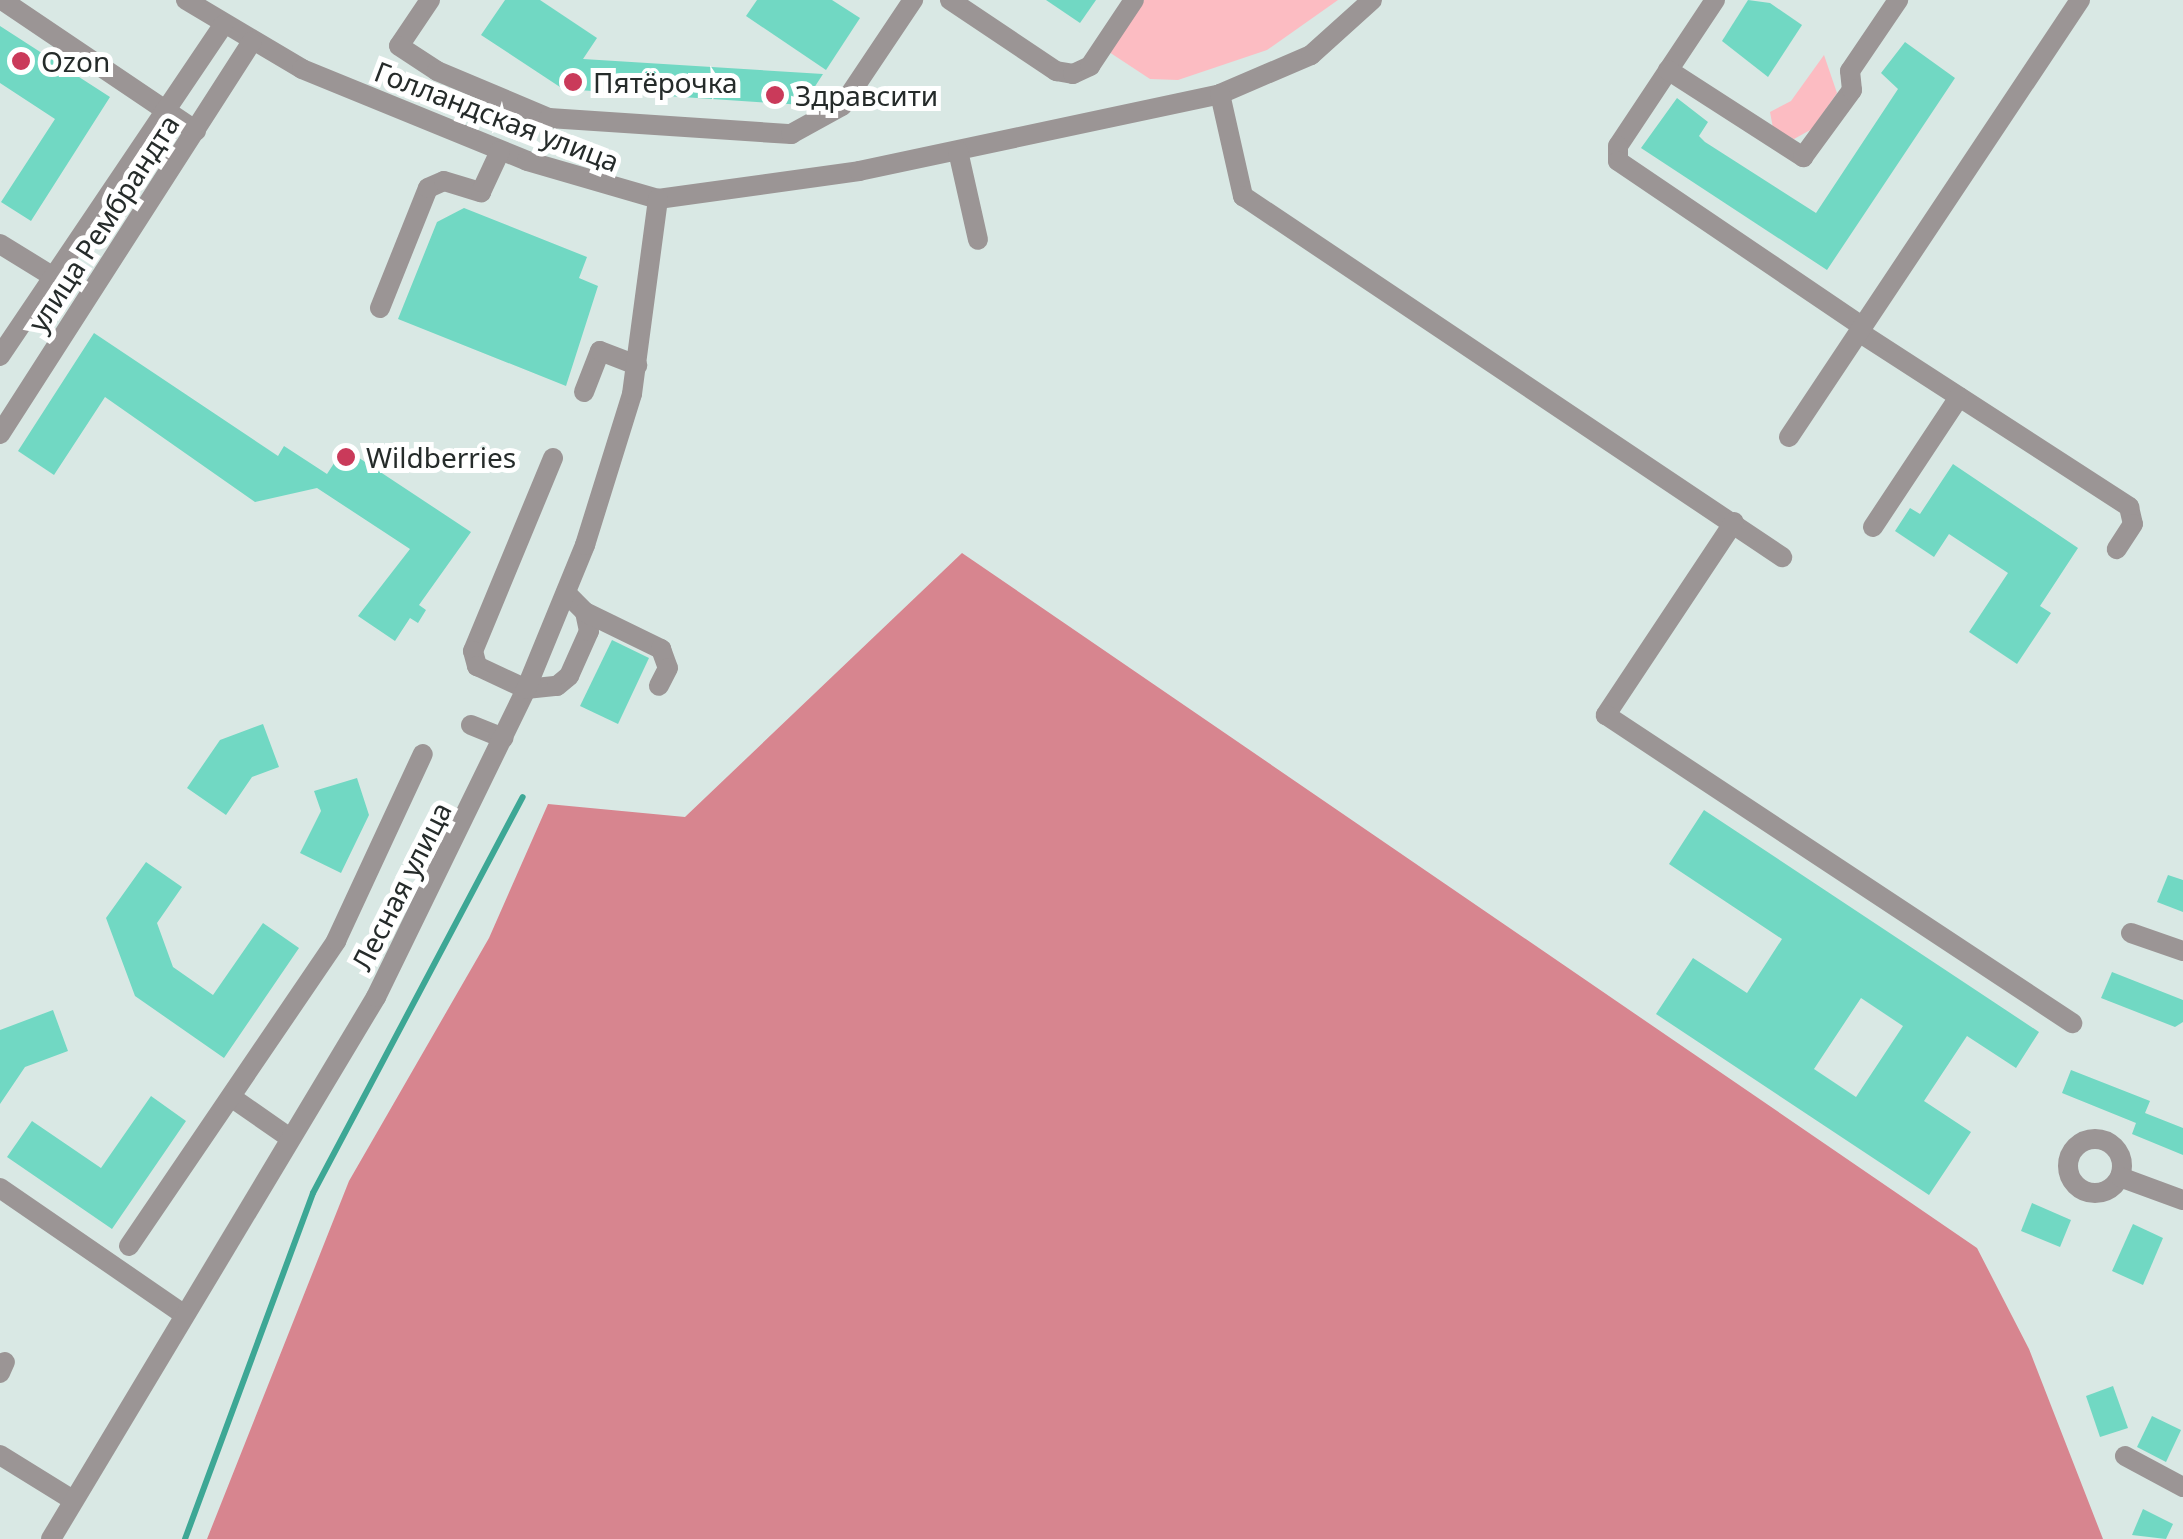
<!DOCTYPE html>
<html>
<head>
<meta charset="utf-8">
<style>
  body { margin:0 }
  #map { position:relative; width:2183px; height:1539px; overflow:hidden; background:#d9e8e4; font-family:"Noto Sans",sans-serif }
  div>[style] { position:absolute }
  .green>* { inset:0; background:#fcbcc2 }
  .forest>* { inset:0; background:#d7858f }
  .stream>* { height:6px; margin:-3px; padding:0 3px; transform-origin:3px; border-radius:3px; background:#3da795 }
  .building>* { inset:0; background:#71d8c3 }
  .minor>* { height:20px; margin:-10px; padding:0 10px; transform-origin:10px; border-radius:10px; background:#9b9595 }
  .minor>.ring { margin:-10px; padding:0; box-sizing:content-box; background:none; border:20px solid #9b9595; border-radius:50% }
  .dots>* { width:28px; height:28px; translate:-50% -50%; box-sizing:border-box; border:5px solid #fff; border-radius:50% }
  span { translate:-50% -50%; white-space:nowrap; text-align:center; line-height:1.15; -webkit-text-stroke:10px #fff; paint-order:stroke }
  .poi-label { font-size:28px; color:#252b2a }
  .left { translate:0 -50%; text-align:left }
  .street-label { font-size:28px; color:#252b2a }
</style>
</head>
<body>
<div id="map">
  <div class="green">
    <i style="clip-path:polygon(1144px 0,1338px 0,1267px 50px,1178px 80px,1150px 79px,1109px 52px)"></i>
    <i style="clip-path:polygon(1824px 55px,1837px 93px,1812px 129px,1794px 139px,1773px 128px,1770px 112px,1791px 101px)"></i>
  </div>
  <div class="forest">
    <i style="clip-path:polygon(962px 553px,1977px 1248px,2029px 1349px,2103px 1539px,207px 1539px,349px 1181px,489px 938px,548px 804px,685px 817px)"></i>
  </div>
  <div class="stream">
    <i style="left:185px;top:1539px;width:369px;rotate:-69.7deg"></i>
    <i style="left:313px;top:1193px;width:448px;rotate:-62.1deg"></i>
  </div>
  <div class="building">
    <i style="clip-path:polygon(505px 0,540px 0,597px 38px,583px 59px,823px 74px,803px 105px,563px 89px,481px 35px)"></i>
    <i style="clip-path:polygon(757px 0,832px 0,860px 18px,826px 70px,746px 16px)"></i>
    <i style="clip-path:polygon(1046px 0,1096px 0,1080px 23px)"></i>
    <i style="clip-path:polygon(1748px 0,1770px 3px,1802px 25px,1768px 77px,1722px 41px)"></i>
    <i style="clip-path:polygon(0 26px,110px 97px,31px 221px,1px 202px,55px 119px,0 83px)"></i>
    <i style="clip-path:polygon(1905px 42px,1955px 78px,1827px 270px,1641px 148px,1677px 98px,1708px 122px,1699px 136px,1705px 142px,1816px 213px,1898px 89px,1881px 73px)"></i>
    <i style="clip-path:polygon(464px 208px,587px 257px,579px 278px,598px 286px,566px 386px,398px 319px,437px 222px)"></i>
    <i style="clip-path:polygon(94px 333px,278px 456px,284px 446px,327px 474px,344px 448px,471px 532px,419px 605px,426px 610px,418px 623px,410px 618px,395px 641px,358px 616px,410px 549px,317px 488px,255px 502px,105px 397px,54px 475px,18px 451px)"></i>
    <i style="clip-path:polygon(1953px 464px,2078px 548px,2040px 606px,2051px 613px,2017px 664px,1969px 632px,2008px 573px,1949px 534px,1934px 557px,1895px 531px,1910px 508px,1920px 514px)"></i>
    <i style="clip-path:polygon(612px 640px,649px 658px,618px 724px,580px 706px)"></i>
    <i style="clip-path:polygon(263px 724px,279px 767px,252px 777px,226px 815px,187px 788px,220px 740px)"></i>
    <i style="clip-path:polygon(357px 778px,369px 815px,341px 873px,300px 853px,321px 811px,314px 791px)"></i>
    <i style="clip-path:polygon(evenodd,1704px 810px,2039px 1032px,2016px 1068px,1967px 1036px,1924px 1101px,1971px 1132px,1929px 1195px,1656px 1014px,1693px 958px,1747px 993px,1782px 939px,1669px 864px,1704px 810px,1861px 998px,1903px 1026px,1856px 1097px,1814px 1069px,1861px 998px)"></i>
    <i style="clip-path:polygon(146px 862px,182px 887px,157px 923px,173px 967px,213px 995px,263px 923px,299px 948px,224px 1058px,135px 996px,106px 918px)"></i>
    <i style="clip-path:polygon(2168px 875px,2183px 880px,2183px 912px,2157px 902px)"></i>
    <i style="clip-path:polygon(2112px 972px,2183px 1000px,2183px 1022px,2175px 1027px,2101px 998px)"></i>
    <i style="clip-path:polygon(53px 1010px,68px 1051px,25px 1067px,0 1104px,0 1030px)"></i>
    <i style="clip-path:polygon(2071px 1070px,2150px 1101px,2145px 1113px,2183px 1128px,2183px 1155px,2132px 1134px,2136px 1123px,2062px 1093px)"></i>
    <i style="clip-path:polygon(151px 1096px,186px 1121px,112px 1229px,7px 1157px,32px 1121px,101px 1168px)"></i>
    <i style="clip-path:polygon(2032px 1203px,2071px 1220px,2060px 1247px,2021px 1231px)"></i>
    <i style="clip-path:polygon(2133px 1224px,2163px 1238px,2143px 1285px,2112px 1271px)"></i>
    <i style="clip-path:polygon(2113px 1386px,2128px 1428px,2100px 1437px,2086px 1396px)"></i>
    <i style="clip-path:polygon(2152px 1416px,2181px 1430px,2166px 1462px,2137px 1447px)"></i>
    <i style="clip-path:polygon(2143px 1509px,2173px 1524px,2166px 1539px,2132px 1535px)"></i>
  </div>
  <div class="minor">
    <i style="left:2px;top:0;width:234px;rotate:34deg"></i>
    <i style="left:186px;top:0;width:135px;rotate:30.7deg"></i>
    <i style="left:302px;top:69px;width:243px;rotate:22.2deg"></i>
    <i style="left:527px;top:161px;width:136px;rotate:16.2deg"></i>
    <i style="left:658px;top:199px;width:203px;rotate:-7.9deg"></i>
    <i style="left:859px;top:171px;width:369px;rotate:-12deg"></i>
    <i style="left:1220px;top:94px;width:99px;rotate:-23.2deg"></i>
    <i style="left:1311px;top:55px;width:82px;rotate:-42deg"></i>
    <i style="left:430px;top:0;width:55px;rotate:124deg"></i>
    <i style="left:399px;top:46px;width:45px;rotate:33.3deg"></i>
    <i style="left:437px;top:71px;width:121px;rotate:22.8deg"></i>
    <i style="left:549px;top:118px;width:243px;rotate:3.8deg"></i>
    <i style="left:791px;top:134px;width:58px;rotate:-28.8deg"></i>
    <i style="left:842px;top:106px;width:128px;rotate:-56.2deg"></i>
    <i style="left:950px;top:0;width:128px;rotate:33.8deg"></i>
    <i style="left:1056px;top:71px;width:17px;rotate:10deg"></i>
    <i style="left:1073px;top:74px;width:19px;rotate:-25deg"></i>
    <i style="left:1090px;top:66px;width:79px;rotate:-56.3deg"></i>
    <i style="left:1715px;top:0;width:175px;rotate:123.6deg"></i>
    <i style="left:1618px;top:146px;width:15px;rotate:90deg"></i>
    <i style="left:1618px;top:161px;width:296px;rotate:34.1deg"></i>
    <i style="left:1668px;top:70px;width:161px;rotate:32.8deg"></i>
    <i style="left:1803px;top:157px;width:83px;rotate:-53.8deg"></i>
    <i style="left:1852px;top:90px;width:19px;rotate:-96deg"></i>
    <i style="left:1850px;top:71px;width:86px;rotate:-55.9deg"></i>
    <i style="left:1220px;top:94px;width:105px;rotate:77.3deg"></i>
    <i style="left:1243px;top:196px;width:649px;rotate:33.81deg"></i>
    <i style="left:958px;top:151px;width:91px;rotate:77.3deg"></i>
    <i style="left:0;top:244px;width:61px;rotate:31.6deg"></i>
    <i style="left:380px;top:308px;width:129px;rotate:-68.2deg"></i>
    <i style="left:428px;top:188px;width:17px;rotate:-24deg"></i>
    <i style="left:444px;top:181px;width:39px;rotate:17deg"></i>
    <i style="left:481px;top:192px;width:45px;rotate:-65.1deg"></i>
    <i style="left:1859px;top:332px;width:322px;rotate:32.9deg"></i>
    <i style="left:2129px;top:507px;width:17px;rotate:77deg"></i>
    <i style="left:2133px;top:524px;width:30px;rotate:123deg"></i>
    <i style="left:0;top:356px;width:400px;rotate:-56deg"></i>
    <i style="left:584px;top:392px;width:44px;rotate:-68.7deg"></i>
    <i style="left:600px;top:351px;width:40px;rotate:21deg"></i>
    <i style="left:0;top:434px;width:466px;rotate:-57.3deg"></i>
    <i style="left:1789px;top:437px;width:525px;rotate:-56.34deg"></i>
    <i style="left:553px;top:458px;width:209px;rotate:112.5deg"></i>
    <i style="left:473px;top:651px;width:16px;rotate:75deg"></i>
    <i style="left:477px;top:666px;width:54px;rotate:25.1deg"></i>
    <i style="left:526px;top:689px;width:31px;rotate:-6deg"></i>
    <i style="left:557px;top:686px;width:16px;rotate:-40deg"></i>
    <i style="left:569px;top:676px;width:49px;rotate:-66deg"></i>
    <i style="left:589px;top:631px;width:19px;rotate:-102deg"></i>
    <i style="left:585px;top:612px;width:27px;rotate:-135deg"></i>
    <i style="left:1734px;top:522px;width:232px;rotate:123.6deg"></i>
    <i style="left:1606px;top:715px;width:559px;rotate:33.46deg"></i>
    <i style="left:1873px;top:527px;width:156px;rotate:-56.5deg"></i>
    <i style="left:585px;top:612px;width:85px;rotate:26deg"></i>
    <i style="left:661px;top:649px;width:20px;rotate:70deg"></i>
    <i style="left:668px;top:668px;width:20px;rotate:117deg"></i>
    <i style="left:471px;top:725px;width:35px;rotate:22deg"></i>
    <i style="left:2131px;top:933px;width:55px;rotate:19.1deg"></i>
    <i style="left:231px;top:1097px;width:72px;rotate:34.8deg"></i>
    <i class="ring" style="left:2068px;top:1139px;width:34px;height:34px"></i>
    <i style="left:2120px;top:1177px;width:67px;rotate:20.1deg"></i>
    <i style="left:0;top:1188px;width:221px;rotate:34.5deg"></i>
    <i style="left:129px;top:1246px;width:369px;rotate:-55.8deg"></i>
    <i style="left:336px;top:941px;width:206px;rotate:-65.1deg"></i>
    <i style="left:0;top:1373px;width:12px;rotate:-66deg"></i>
    <i style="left:0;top:1455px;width:86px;rotate:31.7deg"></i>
    <i style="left:2125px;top:1456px;width:66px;rotate:28.1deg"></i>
    <i style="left:51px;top:1539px;width:632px;rotate:-59.05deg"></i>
    <i style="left:376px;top:997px;width:343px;rotate:-64deg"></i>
    <i style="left:526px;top:689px;width:156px;rotate:-67.7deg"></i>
    <i style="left:585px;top:545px;width:158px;rotate:-72.7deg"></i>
    <i style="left:632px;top:394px;width:197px;rotate:-82.4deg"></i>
  </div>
  <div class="dots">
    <i style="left:21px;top:61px;background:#ca3a5a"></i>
    <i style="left:573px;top:82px;background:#ca3a5a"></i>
    <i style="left:775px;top:95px;background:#ca3a5a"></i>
    <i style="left:346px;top:457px;background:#ca3a5a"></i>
  </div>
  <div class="poi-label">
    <span class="left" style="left:41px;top:61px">Ozon</span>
    <span class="left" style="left:593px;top:82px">Пятёрочка</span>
    <span class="left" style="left:795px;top:95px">Здравсити</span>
    <span class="left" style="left:366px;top:457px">Wildberries</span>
  </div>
  <div class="street-label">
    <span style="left:497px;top:116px;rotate:21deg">Голландская улица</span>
    <span style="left:103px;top:223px;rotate:-57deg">улица Рембрандта</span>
    <span style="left:401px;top:886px;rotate:-63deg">Лесная улица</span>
  </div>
</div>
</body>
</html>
